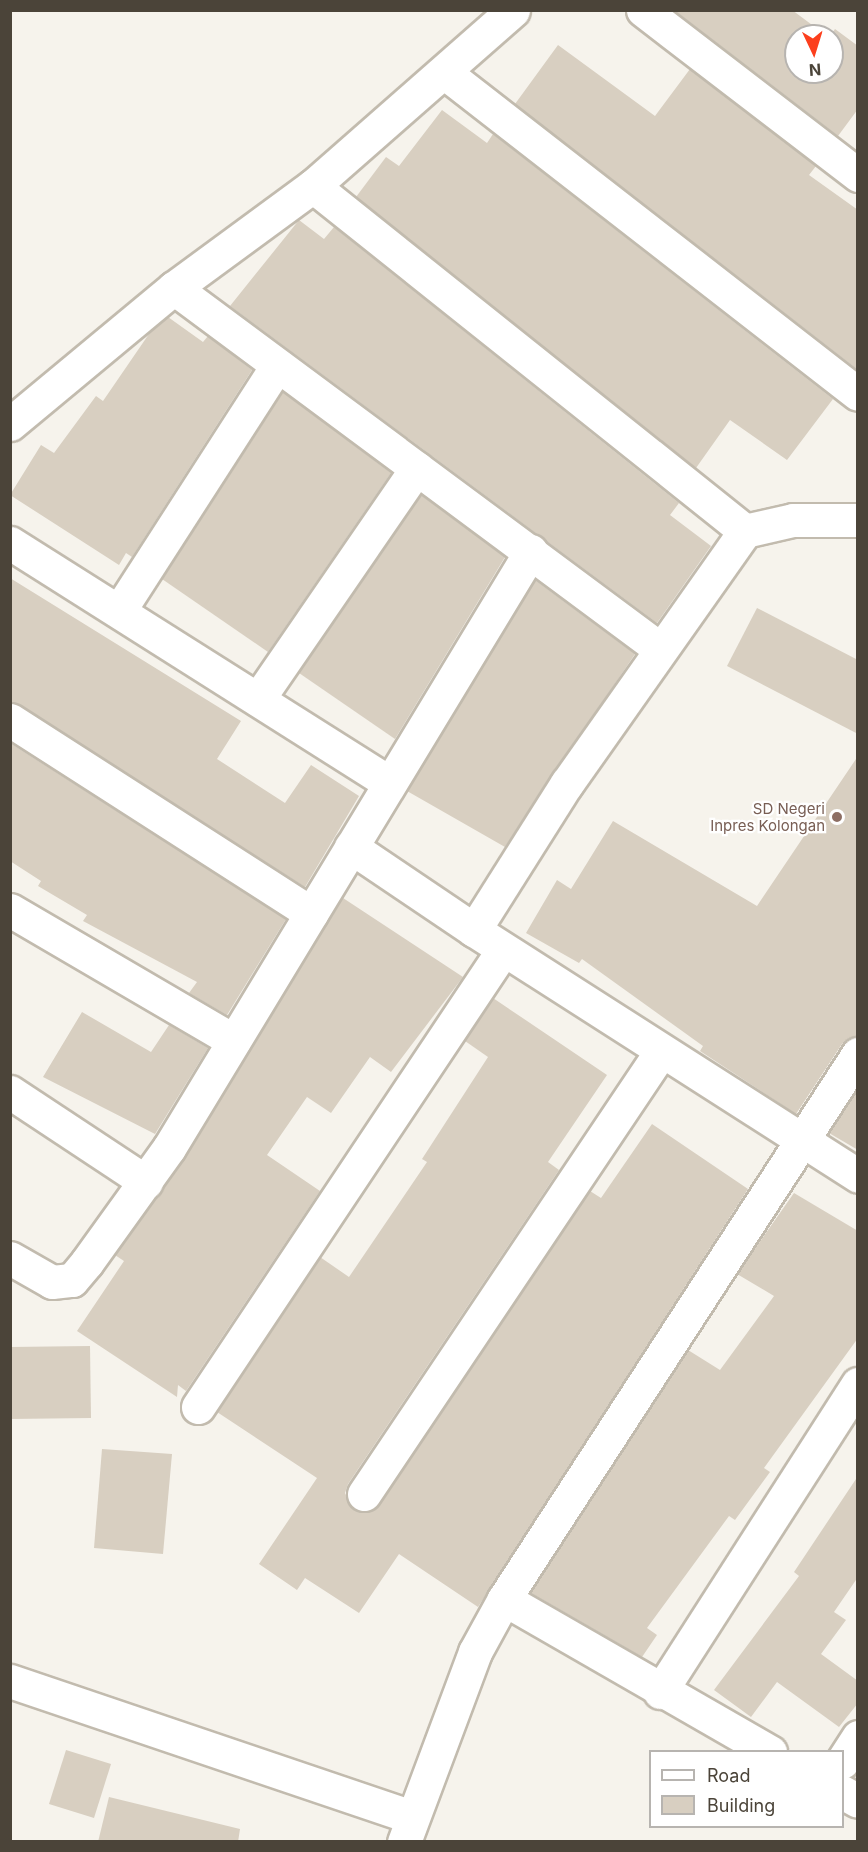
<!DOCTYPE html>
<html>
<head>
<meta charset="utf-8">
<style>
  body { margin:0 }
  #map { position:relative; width:868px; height:1852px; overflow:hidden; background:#f6f3ec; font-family:Inter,sans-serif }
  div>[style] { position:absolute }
  .building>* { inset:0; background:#d8cfc1 }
  .roads { filter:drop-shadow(2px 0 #c2bbae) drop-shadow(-2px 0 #c2bbae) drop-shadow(0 2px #c2bbae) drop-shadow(0 -2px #c2bbae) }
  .minor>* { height:33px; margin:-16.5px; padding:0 16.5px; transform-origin:16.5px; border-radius:16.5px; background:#fff }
  .dots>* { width:16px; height:16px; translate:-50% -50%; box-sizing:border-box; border:3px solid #fff; border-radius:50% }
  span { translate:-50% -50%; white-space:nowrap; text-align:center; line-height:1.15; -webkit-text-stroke:4.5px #fff; paint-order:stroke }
  .education-label { font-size:15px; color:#785e54 }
  .right { translate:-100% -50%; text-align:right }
  .frame { position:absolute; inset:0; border:12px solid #4b4439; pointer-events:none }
  .legend { position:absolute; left:649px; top:1750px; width:195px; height:78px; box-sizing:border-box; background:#fff; border:2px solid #b7b4b0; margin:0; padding:8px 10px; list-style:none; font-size:18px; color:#4b4439 }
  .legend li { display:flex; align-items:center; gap:12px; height:30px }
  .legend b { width:30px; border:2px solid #b7b4b0 }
  .north { position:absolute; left:784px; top:24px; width:60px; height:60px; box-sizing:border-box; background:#fff; border:2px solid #b7b4b0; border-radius:50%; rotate:176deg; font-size:16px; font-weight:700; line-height:24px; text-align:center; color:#4b4439 }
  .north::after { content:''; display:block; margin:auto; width:21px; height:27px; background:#fc3f1d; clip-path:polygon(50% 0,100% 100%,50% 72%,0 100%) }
</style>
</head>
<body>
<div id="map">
  <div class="building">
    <i style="clip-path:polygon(674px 10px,792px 10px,827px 36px,796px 36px,796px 72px,832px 72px,830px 36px,835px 29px,858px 46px,858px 109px,838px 136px)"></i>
    <i style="clip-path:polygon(558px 45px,655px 116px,690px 69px,816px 166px,809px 175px,858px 210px,858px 370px,515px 104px)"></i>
    <i style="clip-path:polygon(442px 110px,487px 143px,493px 134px,833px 399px,787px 460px,730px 420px,696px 468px,356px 197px,386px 157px,399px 166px)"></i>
    <i style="clip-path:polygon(299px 220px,324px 239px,334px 227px,679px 503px,670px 515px,711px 546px,657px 623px,230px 306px)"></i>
    <i style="clip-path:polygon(168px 317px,203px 342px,208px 336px,252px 370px,132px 557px,126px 553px,119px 565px,10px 495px,41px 445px,54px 453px,96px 396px,103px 401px,151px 331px)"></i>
    <i style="clip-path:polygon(283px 392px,391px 473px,268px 652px,162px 579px)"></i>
    <i style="clip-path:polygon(421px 495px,505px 557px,395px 739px,299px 673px)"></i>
    <i style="clip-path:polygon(10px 578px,241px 721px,217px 759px,285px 803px,311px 765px,359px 796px,305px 887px,10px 701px)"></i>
    <i style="clip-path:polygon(535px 580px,635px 654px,505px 847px,407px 791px)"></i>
    <i style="clip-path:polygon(757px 608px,858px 660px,858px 734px,727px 666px)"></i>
    <i style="clip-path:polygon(10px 743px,286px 919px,227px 1015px,189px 993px,197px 982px,83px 921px,87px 915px,38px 886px,41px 881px,10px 861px)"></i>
    <i style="clip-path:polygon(858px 756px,858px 1036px,842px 1044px,796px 1114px,700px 1051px,703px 1046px,582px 959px,579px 963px,526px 933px,557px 880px,571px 889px,613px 821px,757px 906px)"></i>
    <i style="clip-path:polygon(343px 898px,463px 977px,391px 1072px,370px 1057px,331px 1113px,307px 1097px,267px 1155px,320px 1191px,186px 1391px,178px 1385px,177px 1397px,77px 1331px,124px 1261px,115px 1255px,185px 1158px)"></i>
    <i style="clip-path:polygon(493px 998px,607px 1075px,548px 1162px,559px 1170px,348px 1484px,345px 1493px,353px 1509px,363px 1513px,380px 1504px,590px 1191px,601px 1198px,652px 1124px,748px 1189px,478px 1607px,399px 1554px,359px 1613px,305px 1578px,297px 1590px,259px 1564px,317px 1478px,217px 1412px,320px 1257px,349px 1277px,427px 1162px,422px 1159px,488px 1057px,465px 1041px)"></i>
    <i style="clip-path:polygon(82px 1012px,151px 1052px,169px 1025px,208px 1048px,155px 1134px,43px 1077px)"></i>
    <i style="clip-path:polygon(858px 1089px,858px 1150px,829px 1133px)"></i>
    <i style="clip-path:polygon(794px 1193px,858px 1231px,858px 1338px,764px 1468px,770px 1472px,735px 1520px,729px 1516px,647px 1628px,657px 1635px,642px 1657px,531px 1593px,688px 1350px,720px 1370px,774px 1296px,737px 1274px)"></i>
    <i style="clip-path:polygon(90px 1346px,91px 1418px,10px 1419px,10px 1347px)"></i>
    <i style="clip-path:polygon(102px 1449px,172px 1454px,163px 1554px,94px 1548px)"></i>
    <i style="clip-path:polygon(858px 1476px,858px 1577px,834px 1612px,846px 1620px,821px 1654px,858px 1681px,858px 1703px,839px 1727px,777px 1682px,751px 1717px,714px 1690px,799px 1576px,794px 1572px)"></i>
    <i style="clip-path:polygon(66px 1750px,111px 1764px,94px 1818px,49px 1804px)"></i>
    <i style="clip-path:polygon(109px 1797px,240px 1829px,238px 1842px,98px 1842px)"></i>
  </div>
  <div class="roads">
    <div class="minor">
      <i style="left:643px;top:10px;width:271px;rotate:37.5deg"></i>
      <i style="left:444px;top:72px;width:524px;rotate:37.87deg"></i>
      <i style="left:313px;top:186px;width:553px;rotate:38.61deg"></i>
      <i style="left:174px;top:288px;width:605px;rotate:36.6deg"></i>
      <i style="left:10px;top:424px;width:213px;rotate:-39.7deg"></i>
      <i style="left:174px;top:288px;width:172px;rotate:-36.3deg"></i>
      <i style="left:313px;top:186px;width:266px;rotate:-41.3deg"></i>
      <i style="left:858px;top:520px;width:65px;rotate:180deg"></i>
      <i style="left:793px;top:520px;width:49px;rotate:167.1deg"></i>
      <i style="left:745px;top:531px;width:309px;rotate:125.2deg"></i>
      <i style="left:567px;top:783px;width:174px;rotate:122.3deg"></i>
      <i style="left:474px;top:930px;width:456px;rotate:32.6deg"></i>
      <i style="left:10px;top:543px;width:449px;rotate:32.3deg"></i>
      <i style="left:119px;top:611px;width:292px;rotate:-57.2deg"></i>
      <i style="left:258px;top:699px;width:280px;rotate:-55.5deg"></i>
      <i style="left:10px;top:720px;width:358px;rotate:32.7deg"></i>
      <i style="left:351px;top:847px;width:148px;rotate:34deg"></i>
      <i style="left:10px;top:910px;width:259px;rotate:30.3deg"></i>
      <i style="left:10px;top:1092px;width:163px;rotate:33.5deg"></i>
      <i style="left:10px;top:1258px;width:48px;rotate:29.7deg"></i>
      <i style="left:52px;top:1282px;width:20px;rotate:-6deg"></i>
      <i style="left:72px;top:1280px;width:23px;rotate:-50deg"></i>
      <i style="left:87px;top:1262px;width:140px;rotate:-54.3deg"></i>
      <i style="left:169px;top:1148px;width:698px;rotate:-58.77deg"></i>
      <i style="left:198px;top:1407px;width:549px;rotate:-56.28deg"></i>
      <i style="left:364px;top:1494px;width:531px;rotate:-56.13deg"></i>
      <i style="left:504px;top:1599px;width:307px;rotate:29.9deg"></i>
      <i style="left:10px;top:1681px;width:423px;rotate:18.7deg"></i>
      <i style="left:660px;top:1692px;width:366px;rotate:-57.3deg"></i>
      <i style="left:842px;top:1762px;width:30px;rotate:-57deg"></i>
      <i style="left:842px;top:1792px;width:18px;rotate:29deg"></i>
      <i style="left:404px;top:1842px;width:203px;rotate:-69.5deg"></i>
      <i style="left:475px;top:1652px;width:60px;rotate:-61.3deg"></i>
      <i style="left:504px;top:1599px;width:650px;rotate:-56.99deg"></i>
    </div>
  </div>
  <div class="dots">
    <i style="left:837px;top:817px;background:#8d6e63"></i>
  </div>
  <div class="education-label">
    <span class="right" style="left:825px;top:817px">SD Negeri<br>Inpres Kolongan</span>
  </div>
  <div class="frame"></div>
  <ul class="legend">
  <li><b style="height:8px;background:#fff"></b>Road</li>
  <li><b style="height:16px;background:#d8cfc1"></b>Building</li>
  </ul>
  <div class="north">N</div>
</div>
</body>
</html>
